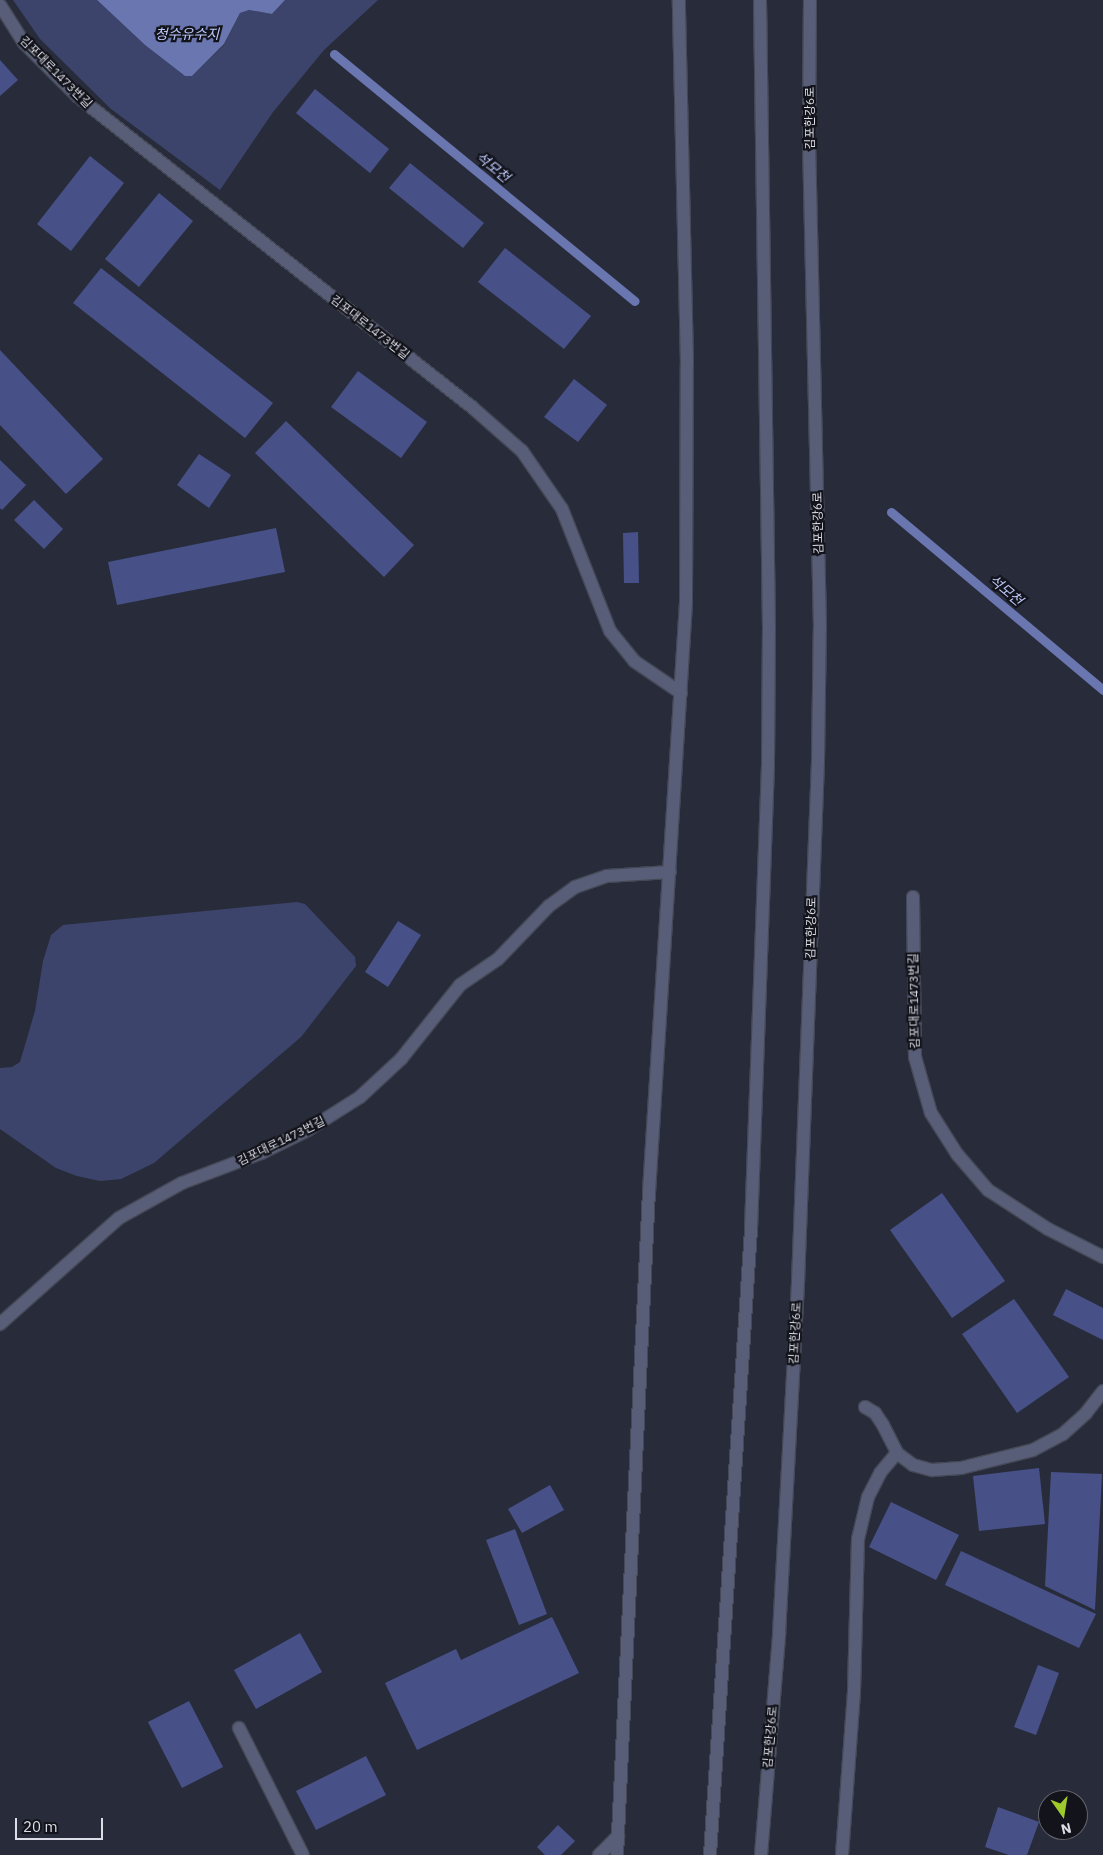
<!DOCTYPE html>
<html>
<head>
<meta charset="utf-8">
<style>
  body { margin:0 }
  #map { position:relative; width:1103px; height:1855px; overflow:hidden; background:#282c3a; font-family:"IBM Plex Sans","Noto Sans KR",sans-serif }
  div>[style] { position:absolute }
  .green>* { inset:0; background:#3c446c }
  .water>* { inset:0; background:#6976b0 }
  .stream>* { height:9px; margin:-4.5px; padding:0 4.5px; transform-origin:4.5px; border-radius:4.5px; background:#6976b0 }
  .building>* { inset:0; background:#475188 }
  .roads { filter:drop-shadow(1px 0 #454856) drop-shadow(-1px 0 #454856) drop-shadow(0 1px #454856) drop-shadow(0 -1px #454856) }
  .service>* { height:12px; margin:-6px; padding:0 6px; transform-origin:6px; border-radius:6px; background:#585e77 }
  .tertiary>* { height:12px; margin:-6px; padding:0 6px; transform-origin:6px; border-radius:6px; background:#585e77 }
  span { translate:-50% -50%; white-space:nowrap; text-align:center; line-height:1.15; -webkit-text-stroke:4.5px #13141b; paint-order:stroke }
  .street-label { font-size:12px; color:#dbdde7 }
  .water-label { font-size:14px; color:#bcc8fb; font-style:italic }
  .north { position:absolute; left:1038px; top:1790px; width:50px; height:50px; box-sizing:border-box; background:#13141b; border:1px solid #63646d; border-radius:50%; rotate:167deg; font-size:14px; font-weight:700; line-height:20px; text-align:center; color:#dbdde7 }
  .north::after { content:''; display:block; margin:auto; width:18px; height:22px; background:#9fca2c; clip-path:polygon(50% 0,100% 100%,50% 72%,0 100%) }
  .scale { position:absolute; left:15px; top:1818px; width:88px; height:22px; box-sizing:border-box; border:2px solid #dbdde7; border-top:0; padding-left:6px; font-size:15px; line-height:18px; white-space:nowrap; color:#dbdde7; -webkit-text-stroke:4px #13141b; paint-order:stroke }
</style>
</head>
<body>
<div id="map">
  <div class="green">
    <i style="clip-path:polygon(13px 0,97px 0,145px 45px,185px 76px,192px 76px,224px 45px,240px 13px,249px 10px,272px 14px,285px 0,378px 0,324px 50px,273px 112px,220px 190px,111px 109px,40px 39px)"></i>
    <i style="clip-path:polygon(297px 902px,305px 904px,355px 957px,356px 966px,301px 1037px,154px 1163px,121px 1179px,100px 1181px,77px 1176px,56px 1168px,0 1129px,0 1068px,12px 1067px,20px 1062px,35px 1011px,43px 961px,51px 935px,63px 925px)"></i>
  </div>
  <div class="water">
    <i style="clip-path:polygon(97px 0,285px 0,272px 14px,249px 10px,240px 13px,224px 44px,192px 76px,185px 76px,145px 45px)"></i>
  </div>
  <div class="stream">
    <i style="left:334px;top:54px;width:389px;rotate:39.4deg"></i>
    <i style="left:891px;top:512px;width:277px;rotate:40deg"></i>
  </div>
  <div class="building">
    <i style="clip-path:polygon(0 60px,18px 80px,0 96px)"></i>
    <i style="clip-path:polygon(315px 89px,389px 149px,370px 173px,296px 113px)"></i>
    <i style="clip-path:polygon(90px 156px,124px 183px,71px 251px,37px 224px)"></i>
    <i style="clip-path:polygon(410px 163px,484px 223px,463px 248px,389px 188px)"></i>
    <i style="clip-path:polygon(159px 193px,193px 221px,139px 287px,105px 259px)"></i>
    <i style="clip-path:polygon(505px 248px,591px 316px,564px 349px,478px 282px)"></i>
    <i style="clip-path:polygon(101px 268px,273px 403px,245px 438px,73px 303px)"></i>
    <i style="clip-path:polygon(0 350px,103px 459px,66px 494px,0 425px)"></i>
    <i style="clip-path:polygon(358px 371px,427px 422px,401px 458px,331px 407px)"></i>
    <i style="clip-path:polygon(574px 379px,607px 405px,578px 442px,544px 417px)"></i>
    <i style="clip-path:polygon(286px 421px,414px 545px,384px 577px,255px 453px)"></i>
    <i style="clip-path:polygon(199px 454px,231px 475px,209px 508px,177px 485px)"></i>
    <i style="clip-path:polygon(0 460px,26px 485px,2px 510px,0 508px)"></i>
    <i style="clip-path:polygon(34px 500px,63px 529px,44px 549px,14px 520px)"></i>
    <i style="clip-path:polygon(276px 528px,285px 572px,117px 605px,108px 562px)"></i>
    <i style="clip-path:polygon(638px 532px,639px 583px,624px 583px,623px 533px)"></i>
    <i style="clip-path:polygon(398px 921px,421px 935px,388px 987px,365px 972px)"></i>
    <i style="clip-path:polygon(942px 1193px,1005px 1281px,952px 1318px,890px 1230px)"></i>
    <i style="clip-path:polygon(1066px 1289px,1103px 1308px,1103px 1340px,1053px 1315px)"></i>
    <i style="clip-path:polygon(1014px 1299px,1069px 1377px,1017px 1413px,962px 1334px)"></i>
    <i style="clip-path:polygon(1039px 1468px,1045px 1524px,979px 1531px,973px 1476px)"></i>
    <i style="clip-path:polygon(1051px 1472px,1102px 1474px,1095px 1610px,1045px 1586px)"></i>
    <i style="clip-path:polygon(550px 1485px,564px 1510px,522px 1533px,508px 1509px)"></i>
    <i style="clip-path:polygon(891px 1502px,959px 1535px,936px 1580px,869px 1547px)"></i>
    <i style="clip-path:polygon(515px 1529px,547px 1614px,519px 1625px,486px 1540px)"></i>
    <i style="clip-path:polygon(961px 1551px,1096px 1614px,1079px 1648px,945px 1585px)"></i>
    <i style="clip-path:polygon(552px 1617px,579px 1673px,417px 1750px,385px 1683px,456px 1649px,461px 1660px)"></i>
    <i style="clip-path:polygon(300px 1633px,322px 1672px,256px 1709px,234px 1670px)"></i>
    <i style="clip-path:polygon(1038px 1665px,1059px 1673px,1036px 1735px,1014px 1727px)"></i>
    <i style="clip-path:polygon(189px 1701px,223px 1767px,182px 1788px,148px 1722px)"></i>
    <i style="clip-path:polygon(366px 1756px,386px 1795px,316px 1830px,296px 1791px)"></i>
    <i style="clip-path:polygon(998px 1807px,1039px 1822px,1027px 1855px,1009px 1855px,985px 1847px)"></i>
    <i style="clip-path:polygon(558px 1825px,575px 1841px,561px 1855px,545px 1855px,537px 1847px)"></i>
  </div>
  <div class="roads">
    <div class="service">
      <i style="left:0;top:5px;width:45px;rotate:57.7deg"></i>
      <i style="left:24px;top:43px;width:75px;rotate:45deg"></i>
      <i style="left:77px;top:96px;width:504px;rotate:38.23deg"></i>
      <i style="left:473px;top:408px;width:65px;rotate:41.3deg"></i>
      <i style="left:522px;top:451px;width:70px;rotate:55.4deg"></i>
      <i style="left:562px;top:509px;width:131px;rotate:68.5deg"></i>
      <i style="left:610px;top:631px;width:38px;rotate:51deg"></i>
      <i style="left:634px;top:661px;width:57px;rotate:34.2deg"></i>
      <i style="left:913px;top:897px;width:160px;rotate:89.3deg"></i>
      <i style="left:915px;top:1057px;width:58px;rotate:74.1deg"></i>
      <i style="left:931px;top:1113px;width:49px;rotate:57.6deg"></i>
      <i style="left:957px;top:1154px;width:48px;rotate:49.3deg"></i>
      <i style="left:988px;top:1190px;width:72px;rotate:33deg"></i>
      <i style="left:1048px;top:1229px;width:62px;rotate:27deg"></i>
      <i style="left:0;top:1324px;width:159px;rotate:-41.7deg"></i>
      <i style="left:119px;top:1218px;width:72px;rotate:-29.1deg"></i>
      <i style="left:182px;top:1183px;width:85px;rotate:-20.8deg"></i>
      <i style="left:261px;top:1153px;width:52px;rotate:-26.1deg"></i>
      <i style="left:308px;top:1130px;width:62px;rotate:-32.4deg"></i>
      <i style="left:360px;top:1097px;width:56px;rotate:-42.8deg"></i>
      <i style="left:401px;top:1059px;width:95px;rotate:-51.4deg"></i>
      <i style="left:460px;top:985px;width:46px;rotate:-34.4deg"></i>
      <i style="left:498px;top:959px;width:74px;rotate:-46.1deg"></i>
      <i style="left:549px;top:906px;width:32px;rotate:-36deg"></i>
      <i style="left:575px;top:887px;width:34px;rotate:-19deg"></i>
      <i style="left:607px;top:876px;width:63px;rotate:-3.6deg"></i>
      <i style="left:865px;top:1407px;width:12px;rotate:31deg"></i>
      <i style="left:875px;top:1413px;width:14px;rotate:56deg"></i>
      <i style="left:883px;top:1425px;width:31px;rotate:63deg"></i>
      <i style="left:897px;top:1453px;width:20px;rotate:37deg"></i>
      <i style="left:913px;top:1465px;width:20px;rotate:15deg"></i>
      <i style="left:932px;top:1470px;width:29px;rotate:-4deg"></i>
      <i style="left:961px;top:1468px;width:74px;rotate:-14deg"></i>
      <i style="left:1033px;top:1450px;width:34px;rotate:-28deg"></i>
      <i style="left:1063px;top:1434px;width:31px;rotate:-42deg"></i>
      <i style="left:1086px;top:1413px;width:28px;rotate:-52deg"></i>
      <i style="left:239px;top:1728px;width:142px;rotate:63.3deg"></i>
      <i style="left:599px;top:1855px;width:27px;rotate:-45deg"></i>
      <i style="left:617px;top:1855px;width:664px;rotate:-87.24deg"></i>
      <i style="left:649px;top:1192px;width:591px;rotate:-86.41deg"></i>
      <i style="left:686px;top:602px;width:239px;rotate:-89.8deg"></i>
      <i style="left:687px;top:363px;width:363px;rotate:-91.3deg"></i>
      <i style="left:842px;top:1855px;width:164px;rotate:-85.8deg"></i>
      <i style="left:854px;top:1691px;width:152px;rotate:-88.5deg"></i>
      <i style="left:858px;top:1539px;width:43px;rotate:-76.6deg"></i>
      <i style="left:868px;top:1497px;width:27px;rotate:-63deg"></i>
      <i style="left:880px;top:1473px;width:26px;rotate:-50deg"></i>
    </div>
    <div class="tertiary">
      <i style="left:710px;top:1855px;width:627px;rotate:-86.25deg"></i>
      <i style="left:751px;top:1229px;width:463px;rotate:-87.9deg"></i>
      <i style="left:768px;top:766px;width:137px;rotate:-89.6deg"></i>
      <i style="left:769px;top:629px;width:629px;rotate:-90.82deg"></i>
      <i style="left:761px;top:1855px;width:222px;rotate:-85.3deg"></i>
      <i style="left:779px;top:1634px;width:353px;rotate:-86.9deg"></i>
      <i style="left:798px;top:1282px;width:521px;rotate:-87.8deg"></i>
      <i style="left:818px;top:761px;width:135px;rotate:-89.2deg"></i>
      <i style="left:820px;top:626px;width:488px;rotate:-91.3deg"></i>
      <i style="left:809px;top:138px;width:138px;rotate:-89.6deg"></i>
    </div>
  </div>
  <div class="street-label">
    <span style="left:56px;top:72px;rotate:45deg">김포대로1473번길</span>
    <span style="left:810px;top:118px;rotate:-90deg">김포한강6로</span>
    <span style="left:370px;top:327px;rotate:38deg">김포대로1473번길</span>
    <span style="left:818px;top:523px;rotate:-91deg">김포한강6로</span>
    <span style="left:811px;top:928px;rotate:-89deg">김포한강6로</span>
    <span style="left:914px;top:1001px;rotate:-91deg">김포대로1473번길</span>
    <span style="left:281px;top:1141px;rotate:-26deg">김포대로1473번길</span>
    <span style="left:795px;top:1333px;rotate:-87deg">김포한강6로</span>
    <span style="left:770px;top:1737px;rotate:-85deg">김포한강6로</span>
  </div>
  <div class="water-label">
    <span style="left:187px;top:34px">청수유수지</span>
    <span style="left:493px;top:167px;rotate:39deg">석모천</span>
    <span style="left:1006px;top:590px;rotate:40deg">석모천</span>
  </div>
  <div class="north">N</div>
  <div class="scale">20 m</div>
</div>
</body>
</html>
